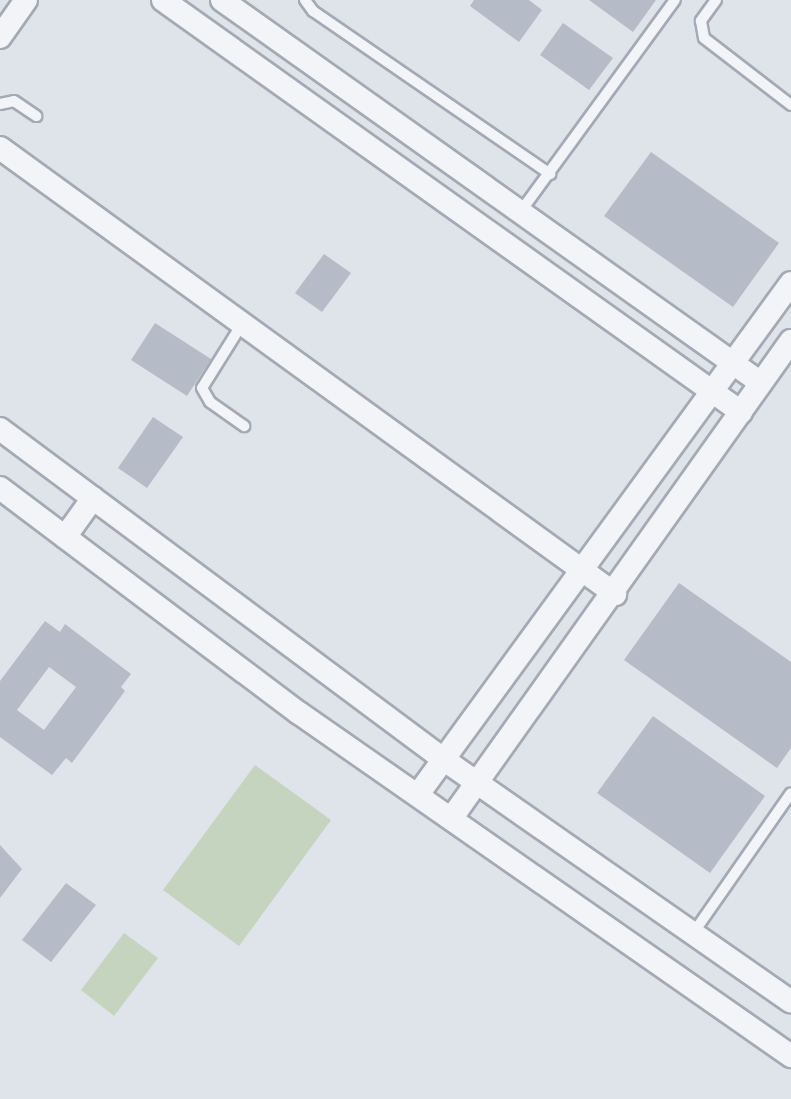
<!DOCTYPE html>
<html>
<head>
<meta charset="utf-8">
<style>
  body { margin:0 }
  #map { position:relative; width:791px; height:1099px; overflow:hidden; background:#dfe3ea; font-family:Helvetica,sans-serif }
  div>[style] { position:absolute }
  .green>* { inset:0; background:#c5d4bf }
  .building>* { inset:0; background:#b6bcc7 }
  .roads { filter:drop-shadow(2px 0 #a4aab4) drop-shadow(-2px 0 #a4aab4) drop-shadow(0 2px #a4aab4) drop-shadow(0 -2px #a4aab4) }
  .service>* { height:10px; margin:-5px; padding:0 5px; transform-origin:5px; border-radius:5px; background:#f2f4f8 }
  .minor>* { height:22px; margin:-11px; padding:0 11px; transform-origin:11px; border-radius:11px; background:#f2f4f8 }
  span { translate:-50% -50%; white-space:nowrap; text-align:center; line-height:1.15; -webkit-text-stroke:5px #eff2f7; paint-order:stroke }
</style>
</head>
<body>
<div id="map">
  <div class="green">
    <i style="clip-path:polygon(255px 765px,331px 820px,239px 946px,163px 890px)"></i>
    <i style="clip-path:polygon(124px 933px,158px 958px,114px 1016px,81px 990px)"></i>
  </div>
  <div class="building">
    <i style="clip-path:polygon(474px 0,529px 0,542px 10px,519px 42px,470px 6px)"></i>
    <i style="clip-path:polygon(589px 0,656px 0,633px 32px)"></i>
    <i style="clip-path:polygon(563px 23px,613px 58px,589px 90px,540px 55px)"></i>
    <i style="clip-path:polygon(651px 152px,779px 243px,733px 307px,604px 216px)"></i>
    <i style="clip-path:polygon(324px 254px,351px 273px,322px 312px,295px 293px)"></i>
    <i style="clip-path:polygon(155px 323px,211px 359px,187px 396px,131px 360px)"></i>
    <i style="clip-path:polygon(153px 417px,183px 437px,147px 488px,118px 468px)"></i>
    <i style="clip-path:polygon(679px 583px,791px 662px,791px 748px,777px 768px,624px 660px)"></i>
    <i style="clip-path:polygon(evenodd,45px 621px,60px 632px,65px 624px,131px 674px,121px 687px,125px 691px,72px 763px,66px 758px,52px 775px,0 737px,0 681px,45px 621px,49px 667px,76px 687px,44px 730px,17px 710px,49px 667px)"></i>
    <i style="clip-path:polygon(653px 716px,765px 796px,710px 873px,597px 793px)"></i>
    <i style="clip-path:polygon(0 845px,22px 869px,0 898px)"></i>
    <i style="clip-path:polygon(66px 883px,96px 905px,51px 962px,22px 940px)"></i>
  </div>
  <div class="roads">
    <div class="service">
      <i style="left:305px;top:0;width:14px;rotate:54deg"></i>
      <i style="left:313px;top:11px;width:288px;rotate:34.5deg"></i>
      <i style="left:716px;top:0;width:26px;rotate:126deg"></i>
      <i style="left:701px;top:21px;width:17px;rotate:80deg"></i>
      <i style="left:704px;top:38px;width:110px;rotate:37.6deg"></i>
      <i style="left:0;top:104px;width:14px;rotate:-12deg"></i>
      <i style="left:14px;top:101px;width:27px;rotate:34deg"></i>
      <i style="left:521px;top:211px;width:261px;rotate:-53.9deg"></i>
      <i style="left:242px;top:324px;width:75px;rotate:122deg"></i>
      <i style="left:202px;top:388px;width:16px;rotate:60deg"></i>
      <i style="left:210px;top:402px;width:42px;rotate:35.2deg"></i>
      <i style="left:694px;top:932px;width:169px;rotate:-55.1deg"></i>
    </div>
    <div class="minor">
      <i style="left:163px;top:0;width:710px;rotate:35.48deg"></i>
      <i style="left:222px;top:0;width:661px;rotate:35.4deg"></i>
      <i style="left:0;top:37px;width:45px;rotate:-54.9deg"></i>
      <i style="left:0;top:148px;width:760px;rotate:35.95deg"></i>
      <i style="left:0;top:429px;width:552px;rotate:36.68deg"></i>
      <i style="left:443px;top:759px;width:424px;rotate:34.9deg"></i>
      <i style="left:0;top:488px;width:374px;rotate:37deg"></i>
      <i style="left:299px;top:713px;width:600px;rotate:34.88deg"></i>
      <i style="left:65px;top:537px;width:48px;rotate:-54.3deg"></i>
      <i style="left:419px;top:793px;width:631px;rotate:-53.89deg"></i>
      <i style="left:453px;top:816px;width:583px;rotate:-54.57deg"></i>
    </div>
  </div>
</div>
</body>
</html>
